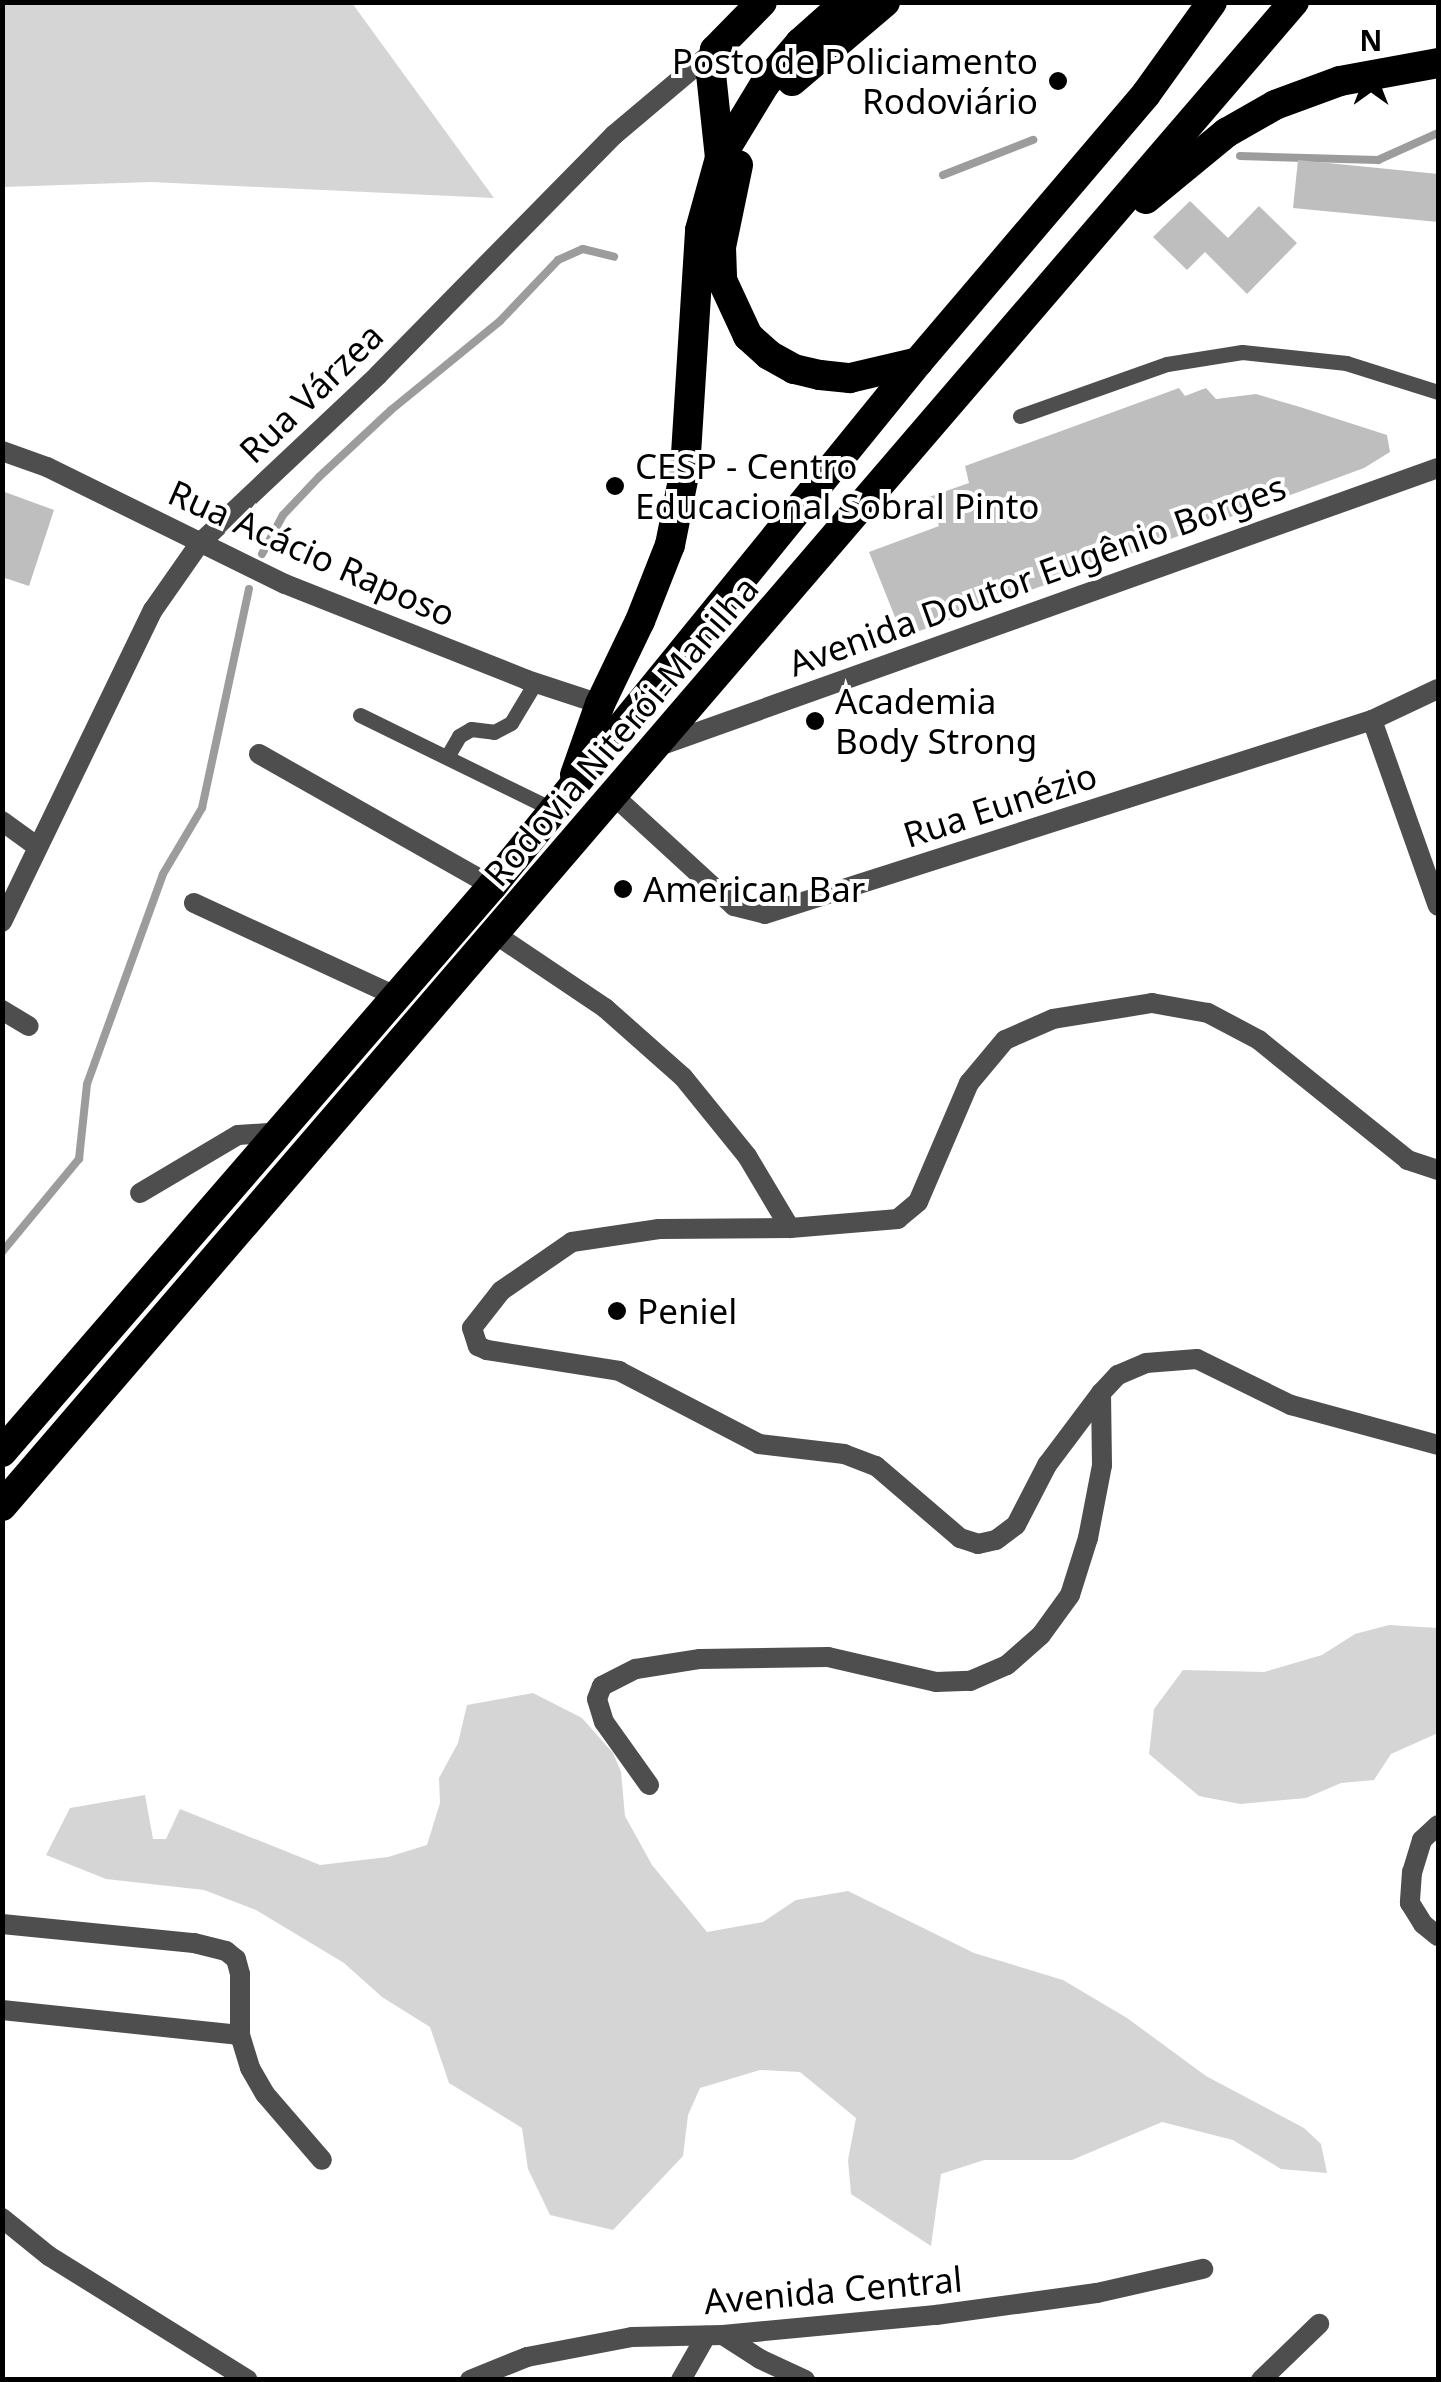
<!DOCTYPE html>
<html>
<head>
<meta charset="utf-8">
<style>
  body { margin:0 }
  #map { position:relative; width:1441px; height:2382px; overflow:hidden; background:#fff; font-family:"Noto Sans",sans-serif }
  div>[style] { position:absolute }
  .green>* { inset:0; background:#d5d5d5 }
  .stream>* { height:8px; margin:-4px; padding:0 4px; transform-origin:4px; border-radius:4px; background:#9c9c9c }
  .building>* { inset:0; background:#bebebe }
  .lane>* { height:15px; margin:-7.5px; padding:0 7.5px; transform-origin:7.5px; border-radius:7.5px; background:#4e4e4e }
  .street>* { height:20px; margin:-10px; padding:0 10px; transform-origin:10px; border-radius:10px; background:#4e4e4e }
  .highway>* { height:30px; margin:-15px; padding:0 15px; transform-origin:15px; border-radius:15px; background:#000 }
  .dots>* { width:28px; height:28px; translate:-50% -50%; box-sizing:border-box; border:5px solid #fff; border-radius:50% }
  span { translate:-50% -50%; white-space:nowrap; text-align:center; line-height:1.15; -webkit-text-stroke:8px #fff; paint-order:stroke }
  .poi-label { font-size:35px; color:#000 }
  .right { translate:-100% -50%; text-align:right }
  .left { translate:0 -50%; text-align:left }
  .street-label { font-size:35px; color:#000 }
  .frame { position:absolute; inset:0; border:5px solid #000; pointer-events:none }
  .north { position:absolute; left:1321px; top:20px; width:100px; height:100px; -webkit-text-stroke:8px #fff; paint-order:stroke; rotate:0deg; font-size:28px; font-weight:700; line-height:40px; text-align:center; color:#000 }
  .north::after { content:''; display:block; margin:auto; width:35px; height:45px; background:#000; clip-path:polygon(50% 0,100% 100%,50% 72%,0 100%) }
</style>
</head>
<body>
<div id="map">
  <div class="green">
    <i style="clip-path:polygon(2px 3px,352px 3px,494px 198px,151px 182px,3px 187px)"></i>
    <i style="clip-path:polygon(1389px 1625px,1438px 1628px,1438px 1733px,1391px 1754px,1374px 1780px,1341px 1783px,1306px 1798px,1240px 1804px,1199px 1796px,1149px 1754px,1154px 1709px,1183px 1670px,1264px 1672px,1322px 1655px,1355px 1634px)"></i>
    <i style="clip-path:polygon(533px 1693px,582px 1718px,613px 1753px,621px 1772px,625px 1816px,652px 1865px,707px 1932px,763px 1922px,796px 1900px,848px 1891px,974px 1953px,1063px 1980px,1127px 2018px,1206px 2076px,1304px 2128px,1321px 2144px,1327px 2173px,1281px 2169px,1233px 2140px,1162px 2122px,1072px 2160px,984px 2160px,941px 2174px,931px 2246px,851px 2194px,848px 2160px,856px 2118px,800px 2072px,760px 2070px,700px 2088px,688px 2115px,683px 2156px,613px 2230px,550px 2215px,528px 2169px,522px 2128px,449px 2083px,430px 2027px,382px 1997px,344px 1963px,256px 1910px,204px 1890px,106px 1879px,46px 1855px,70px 1808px,145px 1795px,153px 1839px,166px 1839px,180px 1809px,320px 1865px,388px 1857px,427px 1845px,440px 1803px,439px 1778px,458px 1743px,467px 1705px)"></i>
  </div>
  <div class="stream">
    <i style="left:1240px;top:156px;width:138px;rotate:1.7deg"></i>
    <i style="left:1378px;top:160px;width:66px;rotate:-24.2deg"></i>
    <i style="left:943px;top:175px;width:97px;rotate:-21.3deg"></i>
    <i style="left:262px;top:554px;width:44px;rotate:-61.7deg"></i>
    <i style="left:283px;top:515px;width:52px;rotate:-46.5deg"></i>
    <i style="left:319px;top:477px;width:98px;rotate:-42.9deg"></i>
    <i style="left:391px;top:410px;width:141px;rotate:-39.2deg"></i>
    <i style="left:500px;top:321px;width:84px;rotate:-46.4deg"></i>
    <i style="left:558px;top:260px;width:27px;rotate:-24deg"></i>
    <i style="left:583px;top:249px;width:32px;rotate:14deg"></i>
    <i style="left:2px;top:1252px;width:121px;rotate:-50.4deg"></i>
    <i style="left:79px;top:1159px;width:75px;rotate:-83.9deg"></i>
    <i style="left:87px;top:1084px;width:223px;rotate:-70.1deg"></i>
    <i style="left:163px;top:874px;width:77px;rotate:-59.4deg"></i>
    <i style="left:202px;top:808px;width:224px;rotate:-77.9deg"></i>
  </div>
  <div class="building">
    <i style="clip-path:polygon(1298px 160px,1438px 174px,1438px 222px,1293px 208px)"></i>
    <i style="clip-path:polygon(1190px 201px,1228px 238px,1259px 206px,1297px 243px,1247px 294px,1205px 252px,1187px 270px,1153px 237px)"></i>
    <i style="clip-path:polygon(1179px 388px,1185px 396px,1206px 388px,1216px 399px,1256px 394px,1300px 407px,1387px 435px,1390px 452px,1364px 468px,903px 637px,869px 552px,939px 526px,929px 497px,969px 483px,965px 466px)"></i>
    <i style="clip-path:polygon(2px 491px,54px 510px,29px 586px,2px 577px)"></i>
  </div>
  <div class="lane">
    <i style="left:1020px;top:416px;width:156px;rotate:-19.5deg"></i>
    <i style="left:1167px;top:364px;width:76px;rotate:-9.1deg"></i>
    <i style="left:1242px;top:352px;width:105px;rotate:6deg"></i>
    <i style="left:1346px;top:363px;width:96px;rotate:17.5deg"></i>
    <i style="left:360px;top:715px;width:216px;rotate:26.1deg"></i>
    <i style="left:447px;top:757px;width:24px;rotate:-60deg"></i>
    <i style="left:459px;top:736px;width:14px;rotate:-30deg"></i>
    <i style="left:471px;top:729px;width:23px;rotate:7deg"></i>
    <i style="left:494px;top:732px;width:19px;rotate:-28deg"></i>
    <i style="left:511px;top:723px;width:47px;rotate:-59deg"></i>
  </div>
  <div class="street">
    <i style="left:2px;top:451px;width:48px;rotate:19.6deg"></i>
    <i style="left:47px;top:467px;width:265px;rotate:26.2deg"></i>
    <i style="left:285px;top:584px;width:260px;rotate:21.6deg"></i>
    <i style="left:527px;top:680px;width:77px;rotate:18.2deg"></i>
    <i style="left:1372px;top:720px;width:197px;rotate:70.5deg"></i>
    <i style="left:659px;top:746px;width:827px;rotate:-19.64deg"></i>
    <i style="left:259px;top:754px;width:268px;rotate:29.5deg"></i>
    <i style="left:614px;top:796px;width:163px;rotate:42.5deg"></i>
    <i style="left:734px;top:906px;width:32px;rotate:14deg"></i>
    <i style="left:765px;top:914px;width:637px;rotate:-17.72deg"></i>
    <i style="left:1372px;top:720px;width:73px;rotate:-25.2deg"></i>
    <i style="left:2px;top:821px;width:41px;rotate:36deg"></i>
    <i style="left:194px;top:903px;width:221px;rotate:24.8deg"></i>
    <i style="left:2px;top:922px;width:347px;rotate:-64.2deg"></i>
    <i style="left:153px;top:610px;width:82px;rotate:-55deg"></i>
    <i style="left:200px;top:543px;width:245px;rotate:-43.3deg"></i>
    <i style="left:378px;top:375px;width:337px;rotate:-45.5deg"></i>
    <i style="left:614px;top:135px;width:132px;rotate:-40.1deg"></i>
    <i style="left:495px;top:934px;width:133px;rotate:33.9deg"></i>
    <i style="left:605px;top:1008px;width:104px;rotate:41.5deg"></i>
    <i style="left:683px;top:1077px;width:102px;rotate:51deg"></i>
    <i style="left:747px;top:1156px;width:84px;rotate:59.2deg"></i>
    <i style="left:2px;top:1010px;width:31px;rotate:31deg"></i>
    <i style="left:1438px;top:1170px;width:32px;rotate:-162deg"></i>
    <i style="left:1408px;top:1160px;width:191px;rotate:-141.2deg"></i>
    <i style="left:1259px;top:1040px;width:58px;rotate:-152.1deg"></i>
    <i style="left:1208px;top:1013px;width:57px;rotate:-169.9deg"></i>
    <i style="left:1152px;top:1003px;width:100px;rotate:170.8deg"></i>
    <i style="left:1053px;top:1019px;width:52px;rotate:156.4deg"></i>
    <i style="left:1005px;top:1040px;width:56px;rotate:129.9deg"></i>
    <i style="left:969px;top:1083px;width:129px;rotate:113.2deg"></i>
    <i style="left:918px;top:1202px;width:26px;rotate:140deg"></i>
    <i style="left:898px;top:1219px;width:108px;rotate:175.2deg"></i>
    <i style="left:790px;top:1228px;width:131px;rotate:179.6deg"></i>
    <i style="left:659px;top:1229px;width:88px;rotate:171.5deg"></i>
    <i style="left:572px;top:1242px;width:86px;rotate:145.4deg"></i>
    <i style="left:501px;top:1291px;width:47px;rotate:128.1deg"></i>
    <i style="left:472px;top:1328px;width:19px;rotate:72deg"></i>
    <i style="left:478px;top:1346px;width:10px;rotate:24deg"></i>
    <i style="left:487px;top:1350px;width:134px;rotate:9deg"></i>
    <i style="left:619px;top:1371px;width:158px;rotate:27.5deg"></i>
    <i style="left:759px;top:1444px;width:86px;rotate:6.7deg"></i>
    <i style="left:844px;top:1454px;width:34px;rotate:21deg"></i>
    <i style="left:876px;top:1466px;width:111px;rotate:40.6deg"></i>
    <i style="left:960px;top:1538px;width:19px;rotate:18deg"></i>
    <i style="left:978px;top:1544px;width:18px;rotate:-13deg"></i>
    <i style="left:996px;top:1540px;width:25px;rotate:-37deg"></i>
    <i style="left:1016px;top:1525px;width:68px;rotate:-62.7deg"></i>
    <i style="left:1047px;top:1465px;width:90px;rotate:-53.1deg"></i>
    <i style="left:1101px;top:1393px;width:25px;rotate:-47deg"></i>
    <i style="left:1118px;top:1375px;width:30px;rotate:-23deg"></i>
    <i style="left:1146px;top:1363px;width:51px;rotate:-4.5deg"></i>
    <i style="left:1197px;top:1359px;width:105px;rotate:26.1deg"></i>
    <i style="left:1291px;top:1405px;width:152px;rotate:15.2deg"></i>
    <i style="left:140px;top:1193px;width:114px;rotate:-30.6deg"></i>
    <i style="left:238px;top:1135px;width:44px;rotate:-3.9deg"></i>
    <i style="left:649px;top:1785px;width:77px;rotate:-125.5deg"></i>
    <i style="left:604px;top:1722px;width:24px;rotate:-107deg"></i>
    <i style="left:597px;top:1699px;width:14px;rotate:-69deg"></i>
    <i style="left:602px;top:1686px;width:38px;rotate:-27deg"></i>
    <i style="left:636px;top:1669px;width:65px;rotate:-8.9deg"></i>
    <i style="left:700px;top:1659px;width:128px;rotate:-0.9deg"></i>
    <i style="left:828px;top:1657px;width:111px;rotate:13deg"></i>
    <i style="left:936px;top:1682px;width:34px;rotate:-2deg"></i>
    <i style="left:970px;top:1681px;width:40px;rotate:-23.4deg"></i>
    <i style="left:1007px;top:1665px;width:45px;rotate:-41.4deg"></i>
    <i style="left:1041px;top:1635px;width:49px;rotate:-54.1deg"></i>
    <i style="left:1070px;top:1595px;width:60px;rotate:-72.5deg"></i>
    <i style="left:1088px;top:1538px;width:74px;rotate:-79.1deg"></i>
    <i style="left:1102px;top:1465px;width:72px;rotate:-90.8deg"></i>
    <i style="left:1438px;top:1825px;width:22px;rotate:137deg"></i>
    <i style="left:1422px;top:1840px;width:34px;rotate:107deg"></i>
    <i style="left:1412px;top:1872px;width:31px;rotate:94deg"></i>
    <i style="left:1410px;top:1903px;width:25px;rotate:58deg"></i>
    <i style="left:1423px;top:1924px;width:19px;rotate:39deg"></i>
    <i style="left:2px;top:1924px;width:193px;rotate:5.7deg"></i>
    <i style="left:194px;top:1943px;width:33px;rotate:14deg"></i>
    <i style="left:226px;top:1951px;width:13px;rotate:39deg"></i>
    <i style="left:236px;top:1959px;width:16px;rotate:75deg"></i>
    <i style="left:240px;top:1974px;width:61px;rotate:90deg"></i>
    <i style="left:240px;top:2035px;width:34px;rotate:73deg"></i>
    <i style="left:250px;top:2068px;width:30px;rotate:60deg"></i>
    <i style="left:265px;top:2094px;width:87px;rotate:49.2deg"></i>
    <i style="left:2px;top:2010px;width:239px;rotate:6deg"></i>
    <i style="left:2px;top:2218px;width:60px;rotate:39deg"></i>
    <i style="left:49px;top:2256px;width:234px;rotate:31.9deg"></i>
    <i style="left:723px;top:2335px;width:44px;rotate:33deg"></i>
    <i style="left:760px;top:2359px;width:50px;rotate:25deg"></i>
    <i style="left:470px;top:2380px;width:61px;rotate:-22deg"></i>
    <i style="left:527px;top:2357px;width:107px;rotate:-10.8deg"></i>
    <i style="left:632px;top:2337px;width:91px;rotate:-1.3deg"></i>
    <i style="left:723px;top:2335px;width:214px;rotate:-5.4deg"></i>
    <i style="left:936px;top:2315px;width:162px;rotate:-7.8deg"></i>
    <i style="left:1097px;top:2293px;width:109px;rotate:-12.8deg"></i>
    <i style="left:681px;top:2380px;width:51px;rotate:-60.4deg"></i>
    <i style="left:1261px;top:2380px;width:81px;rotate:-44deg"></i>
  </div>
  <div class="highway">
    <i style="left:792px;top:81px;width:122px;rotate:-40.3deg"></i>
    <i style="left:720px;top:158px;width:84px;rotate:-96.1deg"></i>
    <i style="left:711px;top:74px;width:24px;rotate:-81deg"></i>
    <i style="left:715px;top:50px;width:67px;rotate:-45.6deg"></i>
    <i style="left:738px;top:165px;width:84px;rotate:101.7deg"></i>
    <i style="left:721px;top:247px;width:33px;rotate:88deg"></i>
    <i style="left:722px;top:280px;width:62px;rotate:65.1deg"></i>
    <i style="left:748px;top:336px;width:28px;rotate:42deg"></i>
    <i style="left:769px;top:355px;width:29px;rotate:29deg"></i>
    <i style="left:794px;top:369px;width:27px;rotate:13deg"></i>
    <i style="left:820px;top:375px;width:30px;rotate:6deg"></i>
    <i style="left:850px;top:378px;width:70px;rotate:-13.2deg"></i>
    <i style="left:1146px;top:199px;width:104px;rotate:-39.5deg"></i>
    <i style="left:1226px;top:133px;width:56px;rotate:-29.7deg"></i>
    <i style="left:1275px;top:105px;width:69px;rotate:-20.3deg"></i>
    <i style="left:1340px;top:81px;width:100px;rotate:-10.4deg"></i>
    <i style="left:575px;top:775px;width:75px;rotate:-70.6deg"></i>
    <i style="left:600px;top:704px;width:92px;rotate:-64.3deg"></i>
    <i style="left:640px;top:621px;width:82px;rotate:-68.5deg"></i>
    <i style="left:670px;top:545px;width:76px;rotate:-78.7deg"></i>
    <i style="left:685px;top:470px;width:240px;rotate:-86.4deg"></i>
    <i style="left:700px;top:230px;width:75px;rotate:-74.5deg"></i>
    <i style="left:720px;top:158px;width:87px;rotate:-58.7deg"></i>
    <i style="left:765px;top:84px;width:54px;rotate:-49.5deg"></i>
    <i style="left:800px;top:43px;width:62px;rotate:-41.7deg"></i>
    <i style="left:2px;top:1452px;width:749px;rotate:-49.12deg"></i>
    <i style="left:492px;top:886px;width:675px;rotate:-50.89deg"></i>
    <i style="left:918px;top:362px;width:352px;rotate:-49.6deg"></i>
    <i style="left:1146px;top:94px;width:113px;rotate:-54.3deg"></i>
    <i style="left:2px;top:1506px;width:1983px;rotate:-49.34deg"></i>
  </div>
  <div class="dots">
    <i style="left:1058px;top:81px;background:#000"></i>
    <i style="left:615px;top:486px;background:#000"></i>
    <i style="left:815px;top:721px;background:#000"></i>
    <i style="left:623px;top:889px;background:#000"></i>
    <i style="left:617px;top:1311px;background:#000"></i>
  </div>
  <div class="poi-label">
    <span class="right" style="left:1038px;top:81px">Posto de Policiamento<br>Rodoviário</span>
    <span class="left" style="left:635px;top:486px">CESP - Centro<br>Educacional Sobral Pinto</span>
    <span class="left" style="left:835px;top:721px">Academia<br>Body Strong</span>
    <span class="left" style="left:643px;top:889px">American Bar</span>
    <span class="left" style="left:637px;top:1311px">Peniel</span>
  </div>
  <div class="street-label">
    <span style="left:311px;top:393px;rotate:-44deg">Rua Várzea</span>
    <span style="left:312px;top:553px;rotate:24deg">Rua Acácio Raposo</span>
    <span style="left:1037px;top:575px;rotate:-20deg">Avenida Doutor Eugênio Borges</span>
    <span style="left:621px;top:731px;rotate:-49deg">Rodovia Niterói-Manilha</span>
    <span style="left:1000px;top:805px;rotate:-18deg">Rua Eunézio</span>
    <span style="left:833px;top:2290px;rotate:-5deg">Avenida Central</span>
  </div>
  <div class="frame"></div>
  <div class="north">N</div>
</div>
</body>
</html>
